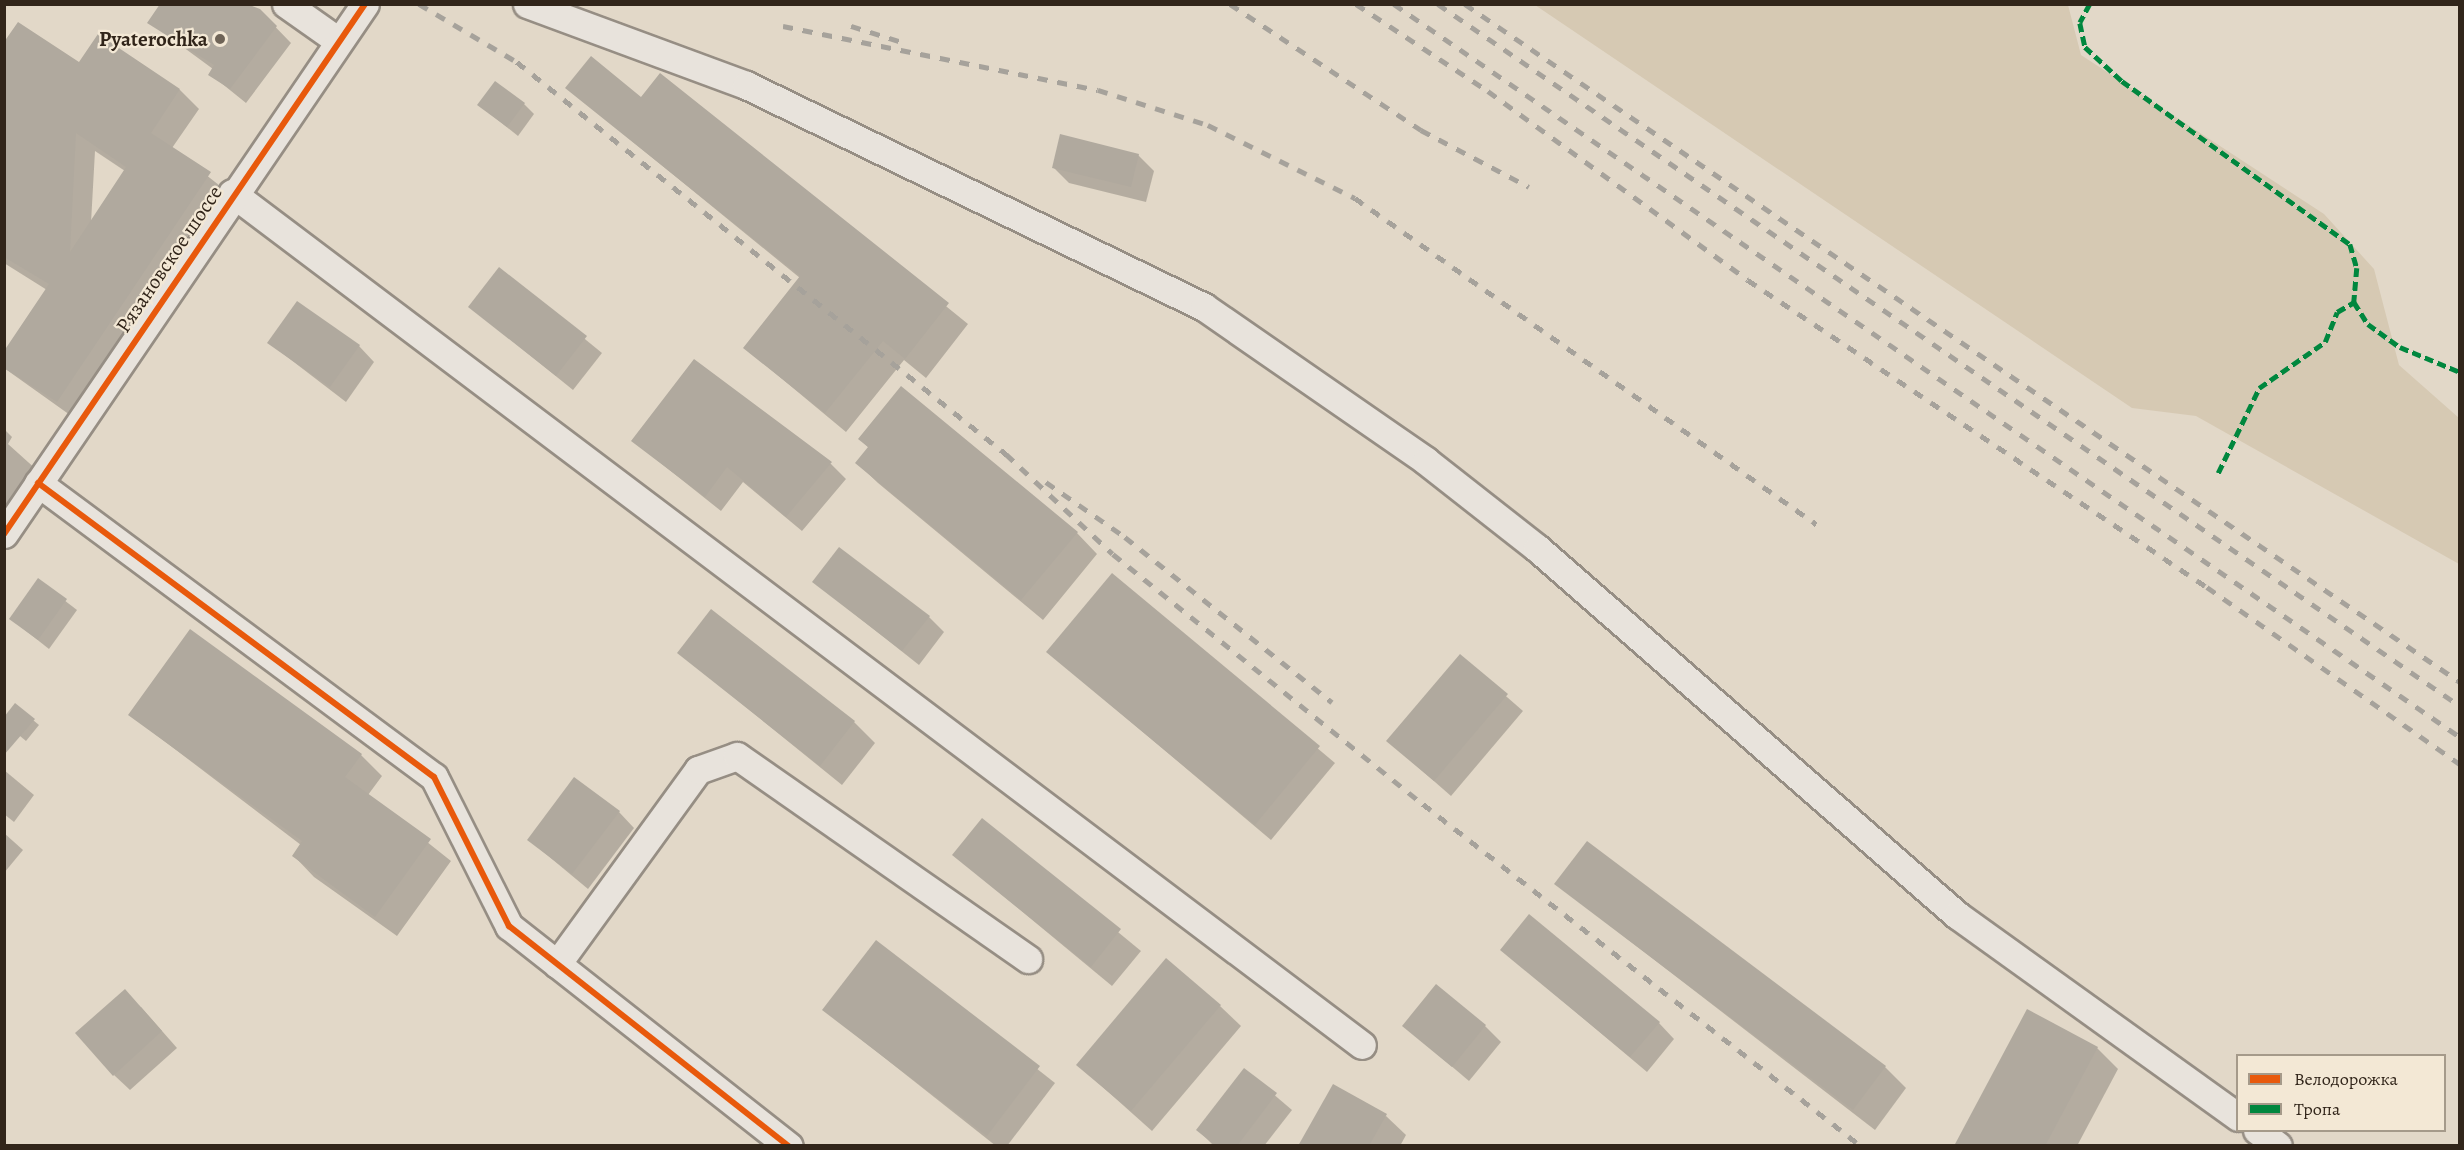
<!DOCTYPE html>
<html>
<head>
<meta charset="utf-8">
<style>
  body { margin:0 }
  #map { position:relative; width:2464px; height:1150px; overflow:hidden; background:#e2d8c8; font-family:Alegreya,serif }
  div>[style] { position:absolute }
  .green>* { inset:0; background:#d6c9b3 }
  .shadow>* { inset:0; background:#0003 }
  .building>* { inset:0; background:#b0a99e }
  .roads { filter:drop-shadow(2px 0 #968e84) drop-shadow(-2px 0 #968e84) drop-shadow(0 2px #968e84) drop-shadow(0 -2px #968e84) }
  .minor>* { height:27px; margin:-13.5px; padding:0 13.5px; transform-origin:13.5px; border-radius:13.5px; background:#e8e3dc }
  .rail>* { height:4.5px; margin-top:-2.25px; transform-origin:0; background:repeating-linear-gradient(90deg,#a6a29b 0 10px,transparent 0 20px) }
  .quiet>* { height:4.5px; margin-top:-2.25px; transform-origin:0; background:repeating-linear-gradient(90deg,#00873e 0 9px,transparent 0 13.5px) }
  .cycleway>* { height:6px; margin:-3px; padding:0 3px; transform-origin:3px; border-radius:3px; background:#e8590c }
  .dots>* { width:16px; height:16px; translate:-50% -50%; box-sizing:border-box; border:3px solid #f3e8d5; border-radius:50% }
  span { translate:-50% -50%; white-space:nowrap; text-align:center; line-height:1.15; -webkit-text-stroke:4.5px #f3e8d5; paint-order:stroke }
  .poi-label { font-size:21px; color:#31251a; font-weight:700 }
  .right { translate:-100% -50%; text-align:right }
  .street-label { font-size:21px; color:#31251a }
  .frame { position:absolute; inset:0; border:6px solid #31251a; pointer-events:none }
  .legend { position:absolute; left:2236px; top:1054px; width:210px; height:78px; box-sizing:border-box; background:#f3e8d5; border:2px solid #a59a8a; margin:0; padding:8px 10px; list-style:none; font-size:18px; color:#31251a }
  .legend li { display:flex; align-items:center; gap:12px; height:30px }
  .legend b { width:30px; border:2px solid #a59a8a }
</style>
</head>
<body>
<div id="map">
  <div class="green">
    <i style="clip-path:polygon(1535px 5px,2068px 5px,2081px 55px,2324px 214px,2374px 269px,2399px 365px,2459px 418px,2459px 564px,2196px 416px,2132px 408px)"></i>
  </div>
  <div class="shadow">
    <i style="clip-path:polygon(259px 10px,291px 43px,246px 103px,210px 74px,213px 69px,149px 22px)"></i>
    <i style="clip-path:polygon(evenodd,4px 45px,180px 90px,199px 109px,172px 148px,229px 193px,77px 420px,4px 368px,47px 290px,4px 263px,4px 45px,95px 151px,125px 171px,91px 223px,95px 151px)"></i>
    <i style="clip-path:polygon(661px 75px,968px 324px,926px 378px,904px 360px,846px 432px,745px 348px,800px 278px,567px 88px,642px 99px)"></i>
    <i style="clip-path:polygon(524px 104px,534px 114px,518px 136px,479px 105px)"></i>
    <i style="clip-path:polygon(1138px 155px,1154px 171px,1146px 202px,1069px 183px,1053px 167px)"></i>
    <i style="clip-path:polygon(499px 269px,602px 353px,573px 390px,470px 307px)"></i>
    <i style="clip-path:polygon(269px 343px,359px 346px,374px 362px,346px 402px)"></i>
    <i style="clip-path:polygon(4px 429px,12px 437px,8px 444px,38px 471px,4px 520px)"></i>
    <i style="clip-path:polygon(860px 439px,1077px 533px,1097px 554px,1043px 620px,878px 483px,857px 463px,869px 448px)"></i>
    <i style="clip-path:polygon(633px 441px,831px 464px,846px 479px,802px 531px,743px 482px,721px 511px)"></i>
    <i style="clip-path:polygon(1112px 575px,1335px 763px,1271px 840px,1048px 652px)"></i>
    <i style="clip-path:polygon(38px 580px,77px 610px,49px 649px,11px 619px)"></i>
    <i style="clip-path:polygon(814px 582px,929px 617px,944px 632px,919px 665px)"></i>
    <i style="clip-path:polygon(679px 653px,854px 722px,875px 743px,842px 785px)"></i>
    <i style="clip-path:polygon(1460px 656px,1523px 711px,1451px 796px,1388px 741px)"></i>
    <i style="clip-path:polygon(16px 706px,39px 725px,26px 741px,8px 726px)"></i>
    <i style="clip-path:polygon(130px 715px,361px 755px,382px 776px,368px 795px,451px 861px,397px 936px,314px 877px,294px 856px,301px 845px)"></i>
    <i style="clip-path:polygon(4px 770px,34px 795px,14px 822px,4px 814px)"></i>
    <i style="clip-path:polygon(619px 812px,634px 828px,588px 889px,529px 840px)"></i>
    <i style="clip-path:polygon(982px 820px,1141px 951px,1112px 986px,954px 855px)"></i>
    <i style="clip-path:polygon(4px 833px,23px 850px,4px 873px)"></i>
    <i style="clip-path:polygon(1556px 884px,1885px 1067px,1906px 1088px,1875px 1130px)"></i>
    <i style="clip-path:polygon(876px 942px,1055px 1083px,1007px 1146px,996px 1146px,824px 1010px)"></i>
    <i style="clip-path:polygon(1502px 950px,1659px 1023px,1674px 1039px,1647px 1072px)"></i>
    <i style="clip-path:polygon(1220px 1006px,1241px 1026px,1152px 1131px,1078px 1065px)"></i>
    <i style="clip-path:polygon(141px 1007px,177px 1048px,130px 1090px,114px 1075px)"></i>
    <i style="clip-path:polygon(1404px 1026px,1485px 1026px,1501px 1042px,1469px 1081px)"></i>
    <i style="clip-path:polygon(2097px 1048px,2118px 1069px,2077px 1146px,1962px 1146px)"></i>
    <i style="clip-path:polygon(1245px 1070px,1292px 1110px,1264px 1146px,1213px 1145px,1198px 1130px)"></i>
    <i style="clip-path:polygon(1386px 1116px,1406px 1135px,1400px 1146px,1300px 1146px)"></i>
  </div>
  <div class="building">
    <i style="clip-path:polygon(160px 4px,247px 4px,260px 9px,277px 26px,230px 89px,208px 75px,214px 65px,147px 23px)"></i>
    <i style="clip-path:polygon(evenodd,18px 22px,79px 62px,98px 34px,180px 89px,151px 133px,211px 172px,57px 402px,4px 368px,4px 351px,49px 284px,4px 257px,4px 42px,18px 22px,76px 133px,126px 167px,70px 252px,76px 133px)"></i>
    <i style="clip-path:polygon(591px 56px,641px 97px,660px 73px,949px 303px,905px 359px,883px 341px,825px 413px,743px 348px,800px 276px,565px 88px)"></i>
    <i style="clip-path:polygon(495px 81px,525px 103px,507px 127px,477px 105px)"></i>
    <i style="clip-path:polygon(1060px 134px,1139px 154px,1131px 187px,1052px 168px)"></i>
    <i style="clip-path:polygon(499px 267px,587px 336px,556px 376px,468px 307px)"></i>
    <i style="clip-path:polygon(297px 301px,360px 345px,330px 387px,267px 343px)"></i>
    <i style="clip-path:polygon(694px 359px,832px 462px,786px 517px,727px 467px,705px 497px,631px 441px)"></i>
    <i style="clip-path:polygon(901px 386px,1078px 532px,1021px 600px,855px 463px,868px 447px,858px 439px)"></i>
    <i style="clip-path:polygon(839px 547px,930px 616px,902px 651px,812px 582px)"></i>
    <i style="clip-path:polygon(1112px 573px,1320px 746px,1255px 825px,1046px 652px)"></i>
    <i style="clip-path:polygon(38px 578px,67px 599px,38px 640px,9px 619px)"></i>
    <i style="clip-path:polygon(711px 609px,855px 721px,820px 766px,677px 653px)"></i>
    <i style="clip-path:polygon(190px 629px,362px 754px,345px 777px,431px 839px,375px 917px,292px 856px,302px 841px,128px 715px)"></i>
    <i style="clip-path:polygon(1460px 654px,1508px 694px,1434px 781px,1386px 741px)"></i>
    <i style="clip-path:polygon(15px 703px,35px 719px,4px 755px,4px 717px)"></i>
    <i style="clip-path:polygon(574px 777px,620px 811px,572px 874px,527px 840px)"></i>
    <i style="clip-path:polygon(982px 818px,1121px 929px,1091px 967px,952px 855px)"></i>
    <i style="clip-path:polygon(1587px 841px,1886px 1066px,1853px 1110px,1554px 884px)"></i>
    <i style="clip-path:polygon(1529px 914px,1660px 1022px,1630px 1057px,1500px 950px)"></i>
    <i style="clip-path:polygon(876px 940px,1040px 1066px,987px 1136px,822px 1010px)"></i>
    <i style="clip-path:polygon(1166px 958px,1221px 1005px,1131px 1111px,1076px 1065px)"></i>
    <i style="clip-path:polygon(1436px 984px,1486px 1025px,1452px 1067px,1402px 1026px)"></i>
    <i style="clip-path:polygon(125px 989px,162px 1031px,113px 1076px,75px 1033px)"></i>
    <i style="clip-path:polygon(2027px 1009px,2098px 1047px,2045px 1146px,1954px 1146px)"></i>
    <i style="clip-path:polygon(1244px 1068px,1277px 1093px,1237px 1146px,1216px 1146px,1196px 1130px)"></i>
    <i style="clip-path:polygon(1333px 1084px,1387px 1114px,1369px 1146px,1298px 1146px)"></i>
  </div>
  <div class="roads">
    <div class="minor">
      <i style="left:286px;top:4px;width:62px;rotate:35.2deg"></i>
      <i style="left:527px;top:4px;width:233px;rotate:20.3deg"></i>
      <i style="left:746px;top:85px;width:509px;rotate:25.86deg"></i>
      <i style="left:1204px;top:307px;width:270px;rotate:34.7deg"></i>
      <i style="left:1426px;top:461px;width:141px;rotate:38.1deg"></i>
      <i style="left:1537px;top:548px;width:558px;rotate:41.15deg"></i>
      <i style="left:1957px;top:915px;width:346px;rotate:35.7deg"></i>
      <i style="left:232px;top:193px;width:1415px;rotate:37.02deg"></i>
      <i style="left:38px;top:483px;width:493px;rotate:36.6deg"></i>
      <i style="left:434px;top:777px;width:167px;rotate:63.3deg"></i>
      <i style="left:509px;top:926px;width:356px;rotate:38.2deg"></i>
      <i style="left:4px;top:534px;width:641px;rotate:-55.74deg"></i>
      <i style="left:557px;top:964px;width:240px;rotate:-54deg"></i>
      <i style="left:698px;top:770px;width:41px;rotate:-19.7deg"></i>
      <i style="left:737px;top:756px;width:355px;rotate:34.9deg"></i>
      <i style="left:2257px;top:1130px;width:26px;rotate:37deg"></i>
    </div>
  </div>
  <div class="rail">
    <i style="left:419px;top:4px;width:114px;rotate:30.6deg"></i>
    <i style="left:517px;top:62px;width:627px;rotate:38.72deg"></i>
    <i style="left:1006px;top:454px;width:146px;rotate:43.1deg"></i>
    <i style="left:1113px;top:554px;width:398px;rotate:38.9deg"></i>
    <i style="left:1423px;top:804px;width:556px;rotate:37.98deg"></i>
    <i style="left:1230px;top:4px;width:229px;rotate:33.4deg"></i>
    <i style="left:1421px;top:130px;width:122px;rotate:27.8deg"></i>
    <i style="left:1356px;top:4px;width:158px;rotate:33.4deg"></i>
    <i style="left:1488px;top:91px;width:321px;rotate:36deg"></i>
    <i style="left:1748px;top:280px;width:552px;rotate:33.78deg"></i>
    <i style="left:2207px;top:587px;width:309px;rotate:35deg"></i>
    <i style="left:1394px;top:4px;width:1294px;rotate:34.51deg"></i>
    <i style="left:1438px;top:4px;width:1240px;rotate:34.48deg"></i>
    <i style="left:1465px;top:4px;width:1204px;rotate:34.27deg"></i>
    <i style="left:783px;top:26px;width:321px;rotate:11.5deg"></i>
    <i style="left:1098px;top:90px;width:115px;rotate:17.7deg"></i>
    <i style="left:1208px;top:125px;width:164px;rotate:26.4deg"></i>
    <i style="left:1355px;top:198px;width:565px;rotate:35.27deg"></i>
    <i style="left:851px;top:26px;width:53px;rotate:17.4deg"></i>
    <i style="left:1046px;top:482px;width:96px;rotate:34.8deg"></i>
    <i style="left:1125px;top:537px;width:265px;rotate:38.6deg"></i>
  </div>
  <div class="quiet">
    <i style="left:2090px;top:4px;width:21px;rotate:118deg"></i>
    <i style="left:2080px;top:23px;width:25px;rotate:78deg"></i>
    <i style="left:2085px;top:47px;width:50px;rotate:42.6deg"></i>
    <i style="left:2122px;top:81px;width:280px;rotate:35.6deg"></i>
    <i style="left:2350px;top:244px;width:25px;rotate:74deg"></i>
    <i style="left:2357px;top:268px;width:34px;rotate:95deg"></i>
    <i style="left:2354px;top:302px;width:26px;rotate:58deg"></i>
    <i style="left:2368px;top:324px;width:39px;rotate:36deg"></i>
    <i style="left:2400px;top:347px;width:65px;rotate:22.6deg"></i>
    <i style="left:2218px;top:473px;width:94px;rotate:-64.2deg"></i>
    <i style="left:2259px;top:388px;width:80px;rotate:-34.9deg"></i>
    <i style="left:2325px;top:342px;width:32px;rotate:-68deg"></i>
    <i style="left:2337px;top:312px;width:20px;rotate:-30deg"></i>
  </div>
  <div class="cycleway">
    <i style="left:38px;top:483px;width:493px;rotate:36.6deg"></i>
    <i style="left:434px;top:777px;width:167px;rotate:63.3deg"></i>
    <i style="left:509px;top:926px;width:356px;rotate:38.2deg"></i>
    <i style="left:4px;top:534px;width:641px;rotate:-55.74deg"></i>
  </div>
  <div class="dots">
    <i style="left:220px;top:39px;background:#6f6457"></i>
  </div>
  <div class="poi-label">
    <span class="right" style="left:208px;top:39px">Pyaterochka</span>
  </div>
  <div class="street-label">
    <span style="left:169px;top:259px;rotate:-56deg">Рязановское шоссе</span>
  </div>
  <div class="frame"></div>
  <ul class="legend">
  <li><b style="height:8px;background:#e8590c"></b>Велодорожка</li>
  <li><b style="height:8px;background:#00873e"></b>Тропа</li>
  </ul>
</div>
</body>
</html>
